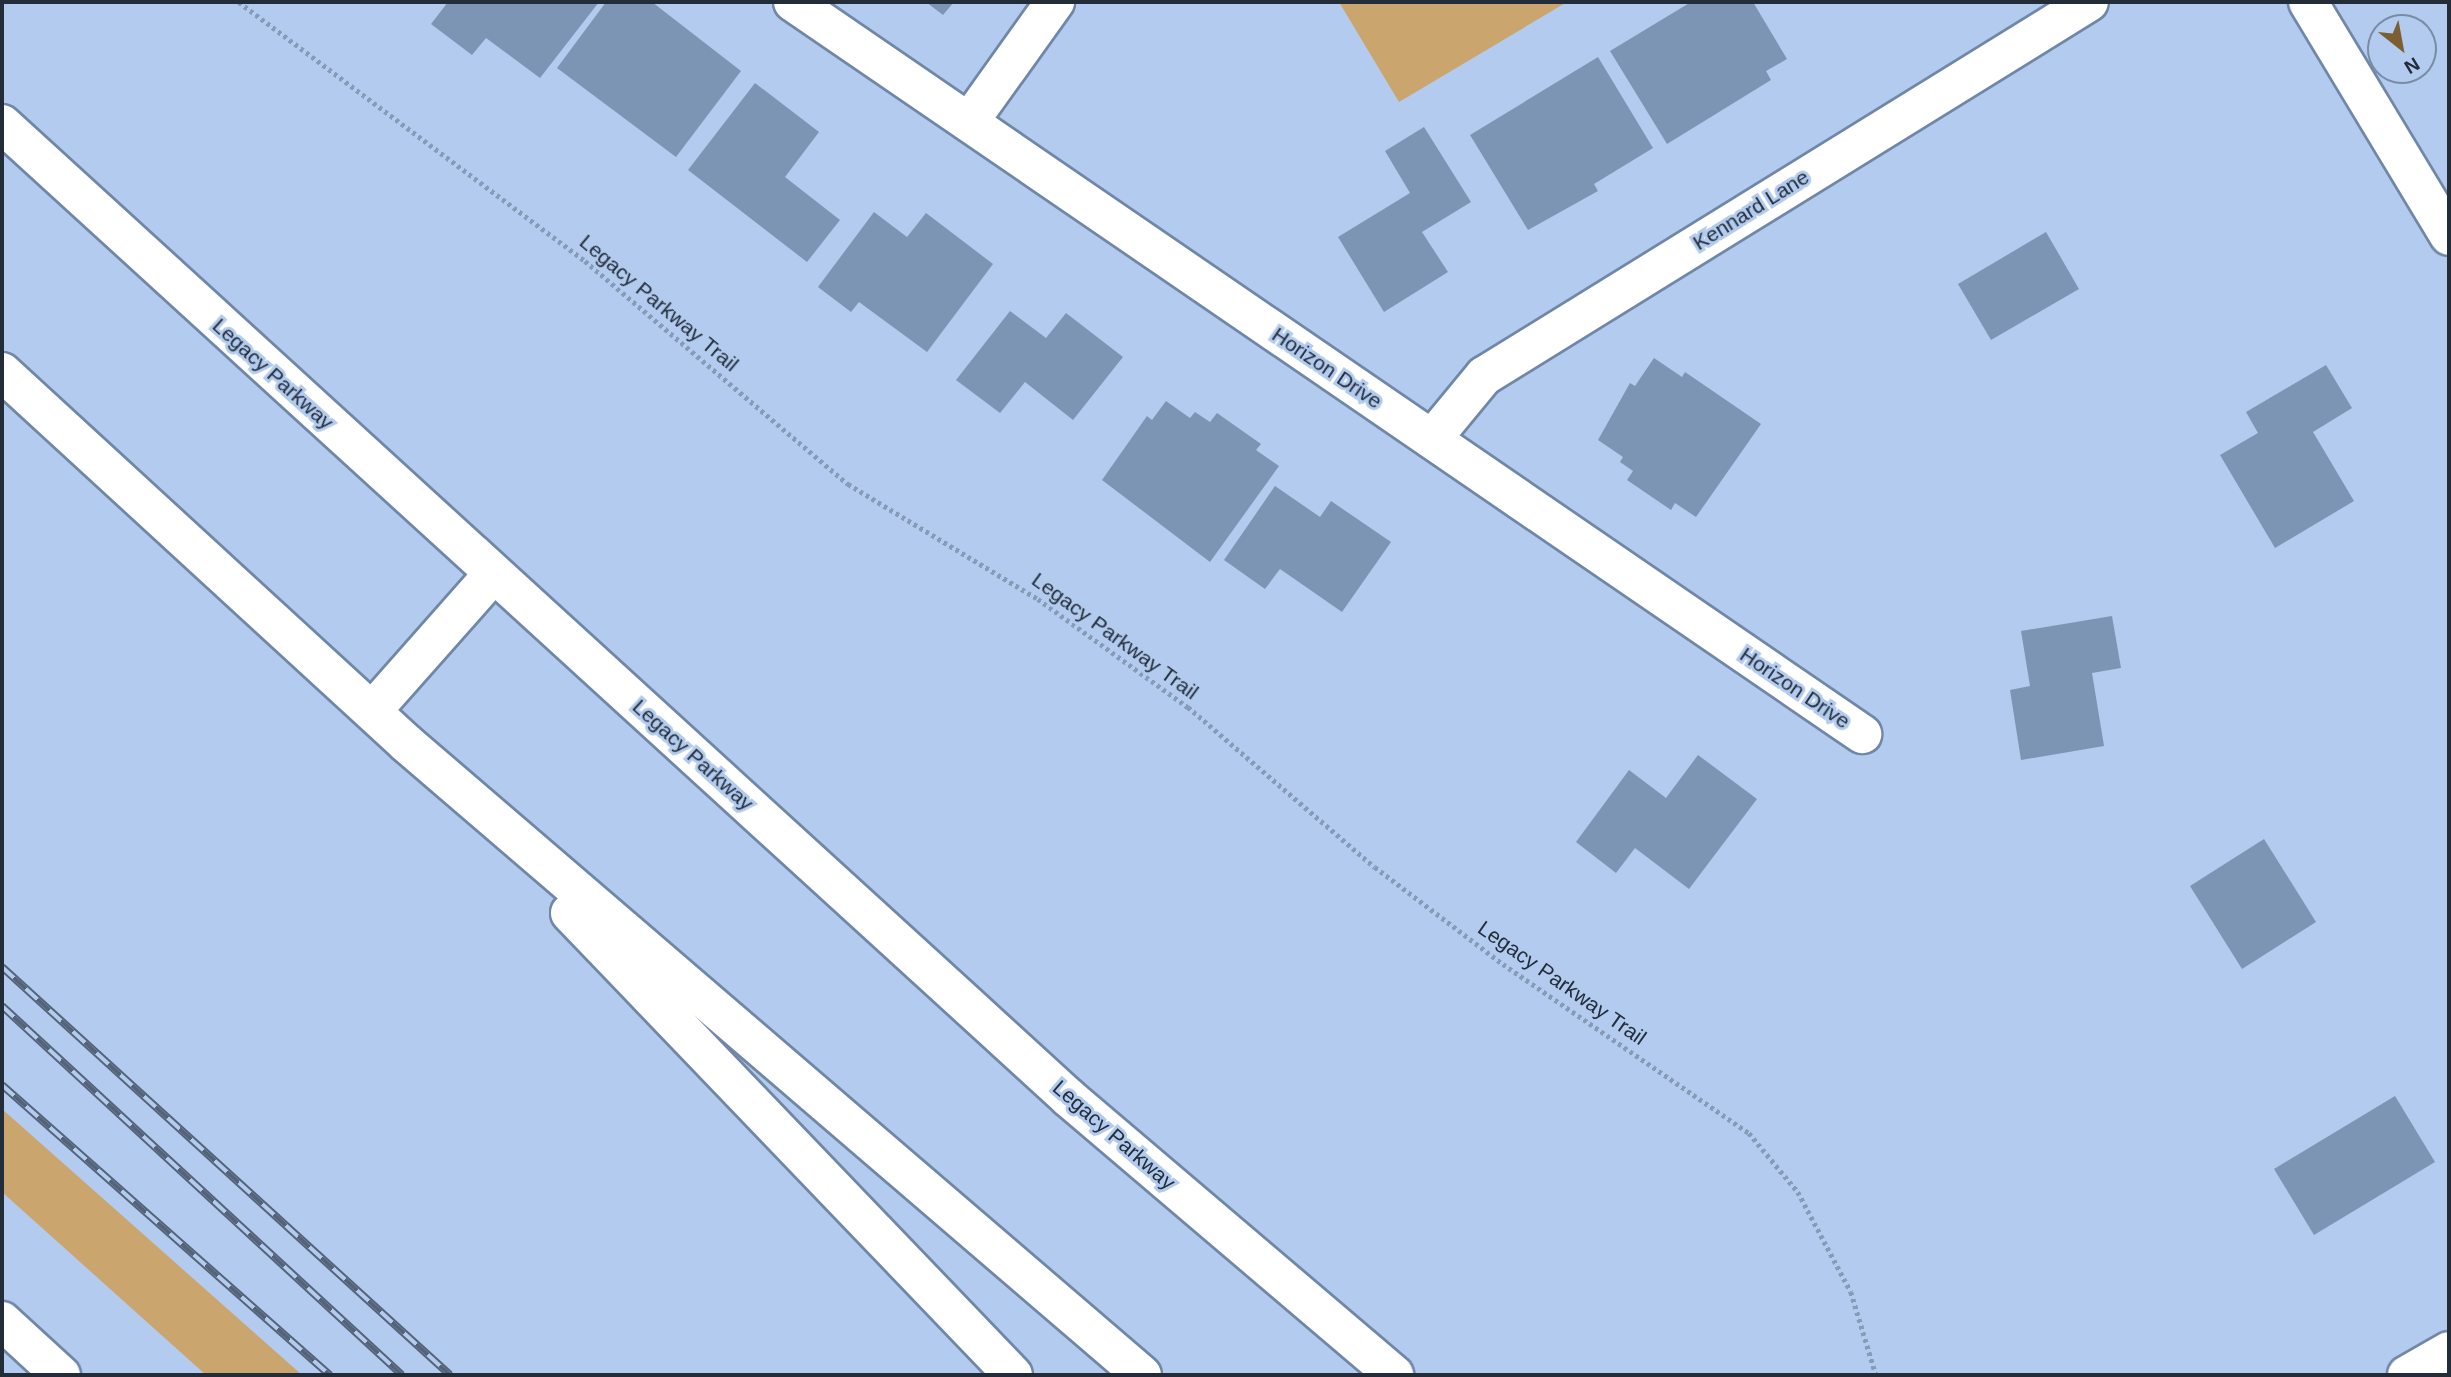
<!DOCTYPE html>
<html>
<head>
<meta charset="utf-8">
<style>
  body { margin:0 }
  #map { position:relative; width:2451px; height:1377px; overflow:hidden; background:#b2cbee; font-family:Helvetica,sans-serif }
  div>[style] { position:absolute }
  .green>* { inset:0; background:#caa56e }
  .building>* { inset:0; background:#7d95b5 }
  .path>* { height:4.5px; margin-top:-2.25px; transform-origin:0; background:repeating-linear-gradient(90deg,#869bb7 0 3.5px,transparent 0 7px) }
  .roads { filter:drop-shadow(2px 0 #7087a7) drop-shadow(-2px 0 #7087a7) drop-shadow(0 2px #7087a7) drop-shadow(0 -2px #7087a7) }
  .minor>* { height:38px; margin:-19px; padding:0 19px; transform-origin:19px; border-radius:19px; background:#fff }
  .highway>* { height:38px; margin:-19px; padding:0 19px; transform-origin:19px; border-radius:19px; background:#fff }
  .rail>* { height:8px; margin-top:-4px; transform-origin:0; background:repeating-linear-gradient(90deg,#b2cbee 0 16px,#546378 0 32px); box-sizing:border-box; border-block:2px solid #546378 }
  span { translate:-50% -50%; white-space:nowrap; text-align:center; line-height:1.15; -webkit-text-stroke:6px #b2cbee; paint-order:stroke }
  .street-label { font-size:21px; color:#232d3a }
  .frame { position:absolute; inset:0; border:4px solid #232d3a; pointer-events:none }
  .north { position:absolute; left:2367px; top:14px; width:70px; height:70px; box-sizing:border-box; background:#b2cbee; border:2px solid #798ca6; border-radius:50%; rotate:149deg; font-size:19px; font-weight:700; line-height:28px; text-align:center; color:#232d3a }
  .north::after { content:''; display:block; margin:auto; width:24px; height:32px; background:#7b5e32; clip-path:polygon(50% 0,100% 100%,50% 72%,0 100%) }
</style>
</head>
<body>
<div id="map">
  <div class="green">
    <i style="clip-path:polygon(1339px 2px,1567px 2px,1399px 102px)"></i>
    <i style="clip-path:polygon(2px 1109px,302px 1375px,206px 1375px,2px 1192px)"></i>
  </div>
  <div class="building">
    <i style="clip-path:polygon(448px 2px,599px 2px,540px 78px,486px 38px,472px 55px,431px 24px)"></i>
    <i style="clip-path:polygon(606px 2px,652px 2px,741px 71px,676px 157px,557px 68px)"></i>
    <i style="clip-path:polygon(926px 2px,954px 2px,943px 15px)"></i>
    <i style="clip-path:polygon(1691px 2px,1753px 2px,1787px 59px,1766px 71px,1771px 80px,1667px 144px,1610px 51px)"></i>
    <i style="clip-path:polygon(1598px 57px,1653px 148px,1594px 184px,1598px 191px,1528px 230px,1470px 135px)"></i>
    <i style="clip-path:polygon(755px 83px,819px 132px,785px 177px,840px 220px,807px 262px,688px 170px)"></i>
    <i style="clip-path:polygon(1424px 127px,1471px 202px,1422px 232px,1448px 272px,1384px 312px,1338px 237px,1410px 193px,1385px 151px)"></i>
    <i style="clip-path:polygon(874px 212px,907px 237px,926px 213px,993px 264px,927px 352px,859px 302px,851px 312px,818px 287px)"></i>
    <i style="clip-path:polygon(2046px 232px,2079px 289px,1991px 340px,1958px 284px)"></i>
    <i style="clip-path:polygon(1010px 311px,1046px 338px,1066px 313px,1123px 357px,1073px 420px,1025px 382px,1000px 413px,956px 380px)"></i>
    <i style="clip-path:polygon(1654px 358px,1682px 377px,1685px 372px,1761px 424px,1696px 517px,1675px 503px,1671px 510px,1627px 480px,1633px 471px,1620px 462px,1623px 457px,1598px 440px,1630px 383px,1635px 386px)"></i>
    <i style="clip-path:polygon(2326px 365px,2352px 408px,2313px 432px,2354px 501px,2275px 548px,2220px 455px,2258px 433px,2246px 412px)"></i>
    <i style="clip-path:polygon(1166px 401px,1190px 418px,1195px 412px,1210px 422px,1217px 413px,1261px 444px,1256px 450px,1279px 466px,1210px 562px,1102px 480px,1147px 416px,1152px 420px)"></i>
    <i style="clip-path:polygon(1275px 486px,1320px 517px,1331px 501px,1391px 542px,1342px 612px,1280px 569px,1265px 589px,1224px 560px)"></i>
    <i style="clip-path:polygon(2112px 616px,2121px 668px,2092px 673px,2104px 746px,2021px 760px,2010px 690px,2030px 686px,2021px 631px)"></i>
    <i style="clip-path:polygon(1698px 755px,1757px 799px,1689px 889px,1635px 848px,1616px 873px,1576px 842px,1629px 770px,1666px 798px)"></i>
    <i style="clip-path:polygon(2264px 839px,2316px 922px,2242px 969px,2190px 886px)"></i>
    <i style="clip-path:polygon(2395px 1096px,2435px 1162px,2314px 1235px,2274px 1169px)"></i>
  </div>
  <div class="path">
    <i style="left:239px;top:2px;width:432px;rotate:36.8deg"></i>
    <i style="left:585px;top:261px;width:345px;rotate:40.3deg"></i>
    <i style="left:848px;top:484px;width:222px;rotate:31.2deg"></i>
    <i style="left:1038px;top:599px;width:185px;rotate:35.8deg"></i>
    <i style="left:1188px;top:707px;width:246px;rotate:40.6deg"></i>
    <i style="left:1375px;top:867px;width:161px;rotate:37.2deg"></i>
    <i style="left:1503px;top:964px;width:298px;rotate:34.5deg"></i>
    <i style="left:1749px;top:1133px;width:77px;rotate:50.3deg"></i>
    <i style="left:1798px;top:1192px;width:113px;rotate:62.1deg"></i>
    <i style="left:1851px;top:1292px;width:87px;rotate:73.2deg"></i>
  </div>
  <div class="roads">
    <div class="minor">
      <i style="left:793px;top:2px;width:1296px;rotate:34.4deg"></i>
      <i style="left:2308px;top:2px;width:273px;rotate:58.9deg"></i>
      <i style="left:969px;top:122px;width:148px;rotate:-54.4deg"></i>
      <i style="left:1432px;top:439px;width:82px;rotate:-50.5deg"></i>
      <i style="left:1484px;top:376px;width:711px;rotate:-31.72deg"></i>
      <i style="left:372px;top:711px;width:183px;rotate:-48.5deg"></i>
      <i style="left:2407px;top:1375px;width:48px;rotate:-29.7deg"></i>
    </div>
    <div class="highway">
      <i style="left:2px;top:124px;width:1445px;rotate:42.39deg"></i>
      <i style="left:1069px;top:1098px;width:427px;rotate:40.4deg"></i>
      <i style="left:2px;top:372px;width:549px;rotate:42.56deg"></i>
      <i style="left:406px;top:743px;width:970px;rotate:40.65deg"></i>
      <i style="left:570px;top:913px;width:640px;rotate:46.2deg"></i>
      <i style="left:2px;top:1321px;width:80px;rotate:42.5deg"></i>
    </div>
  </div>
  <div class="rail">
    <i style="left:2px;top:967px;width:606px;rotate:42.32deg"></i>
    <i style="left:2px;top:1006px;width:544px;rotate:42.69deg"></i>
    <i style="left:2px;top:1085px;width:438px;rotate:41.5deg"></i>
  </div>
  <div class="street-label">
    <span style="left:1751px;top:210px;rotate:-32deg">Kennard Lane</span>
    <span style="left:659px;top:303px;rotate:40deg">Legacy Parkway Trail</span>
    <span style="left:1327px;top:368px;rotate:34deg">Horizon Drive</span>
    <span style="left:273px;top:374px;rotate:42deg">Legacy Parkway</span>
    <span style="left:1115px;top:636px;rotate:36deg">Legacy Parkway Trail</span>
    <span style="left:1795px;top:688px;rotate:34deg">Horizon Drive</span>
    <span style="left:693px;top:755px;rotate:42deg">Legacy Parkway</span>
    <span style="left:1562px;top:983px;rotate:35deg">Legacy Parkway Trail</span>
    <span style="left:1114px;top:1135px;rotate:41deg">Legacy Parkway</span>
  </div>
  <div class="frame"></div>
  <div class="north">N</div>
</div>
</body>
</html>
